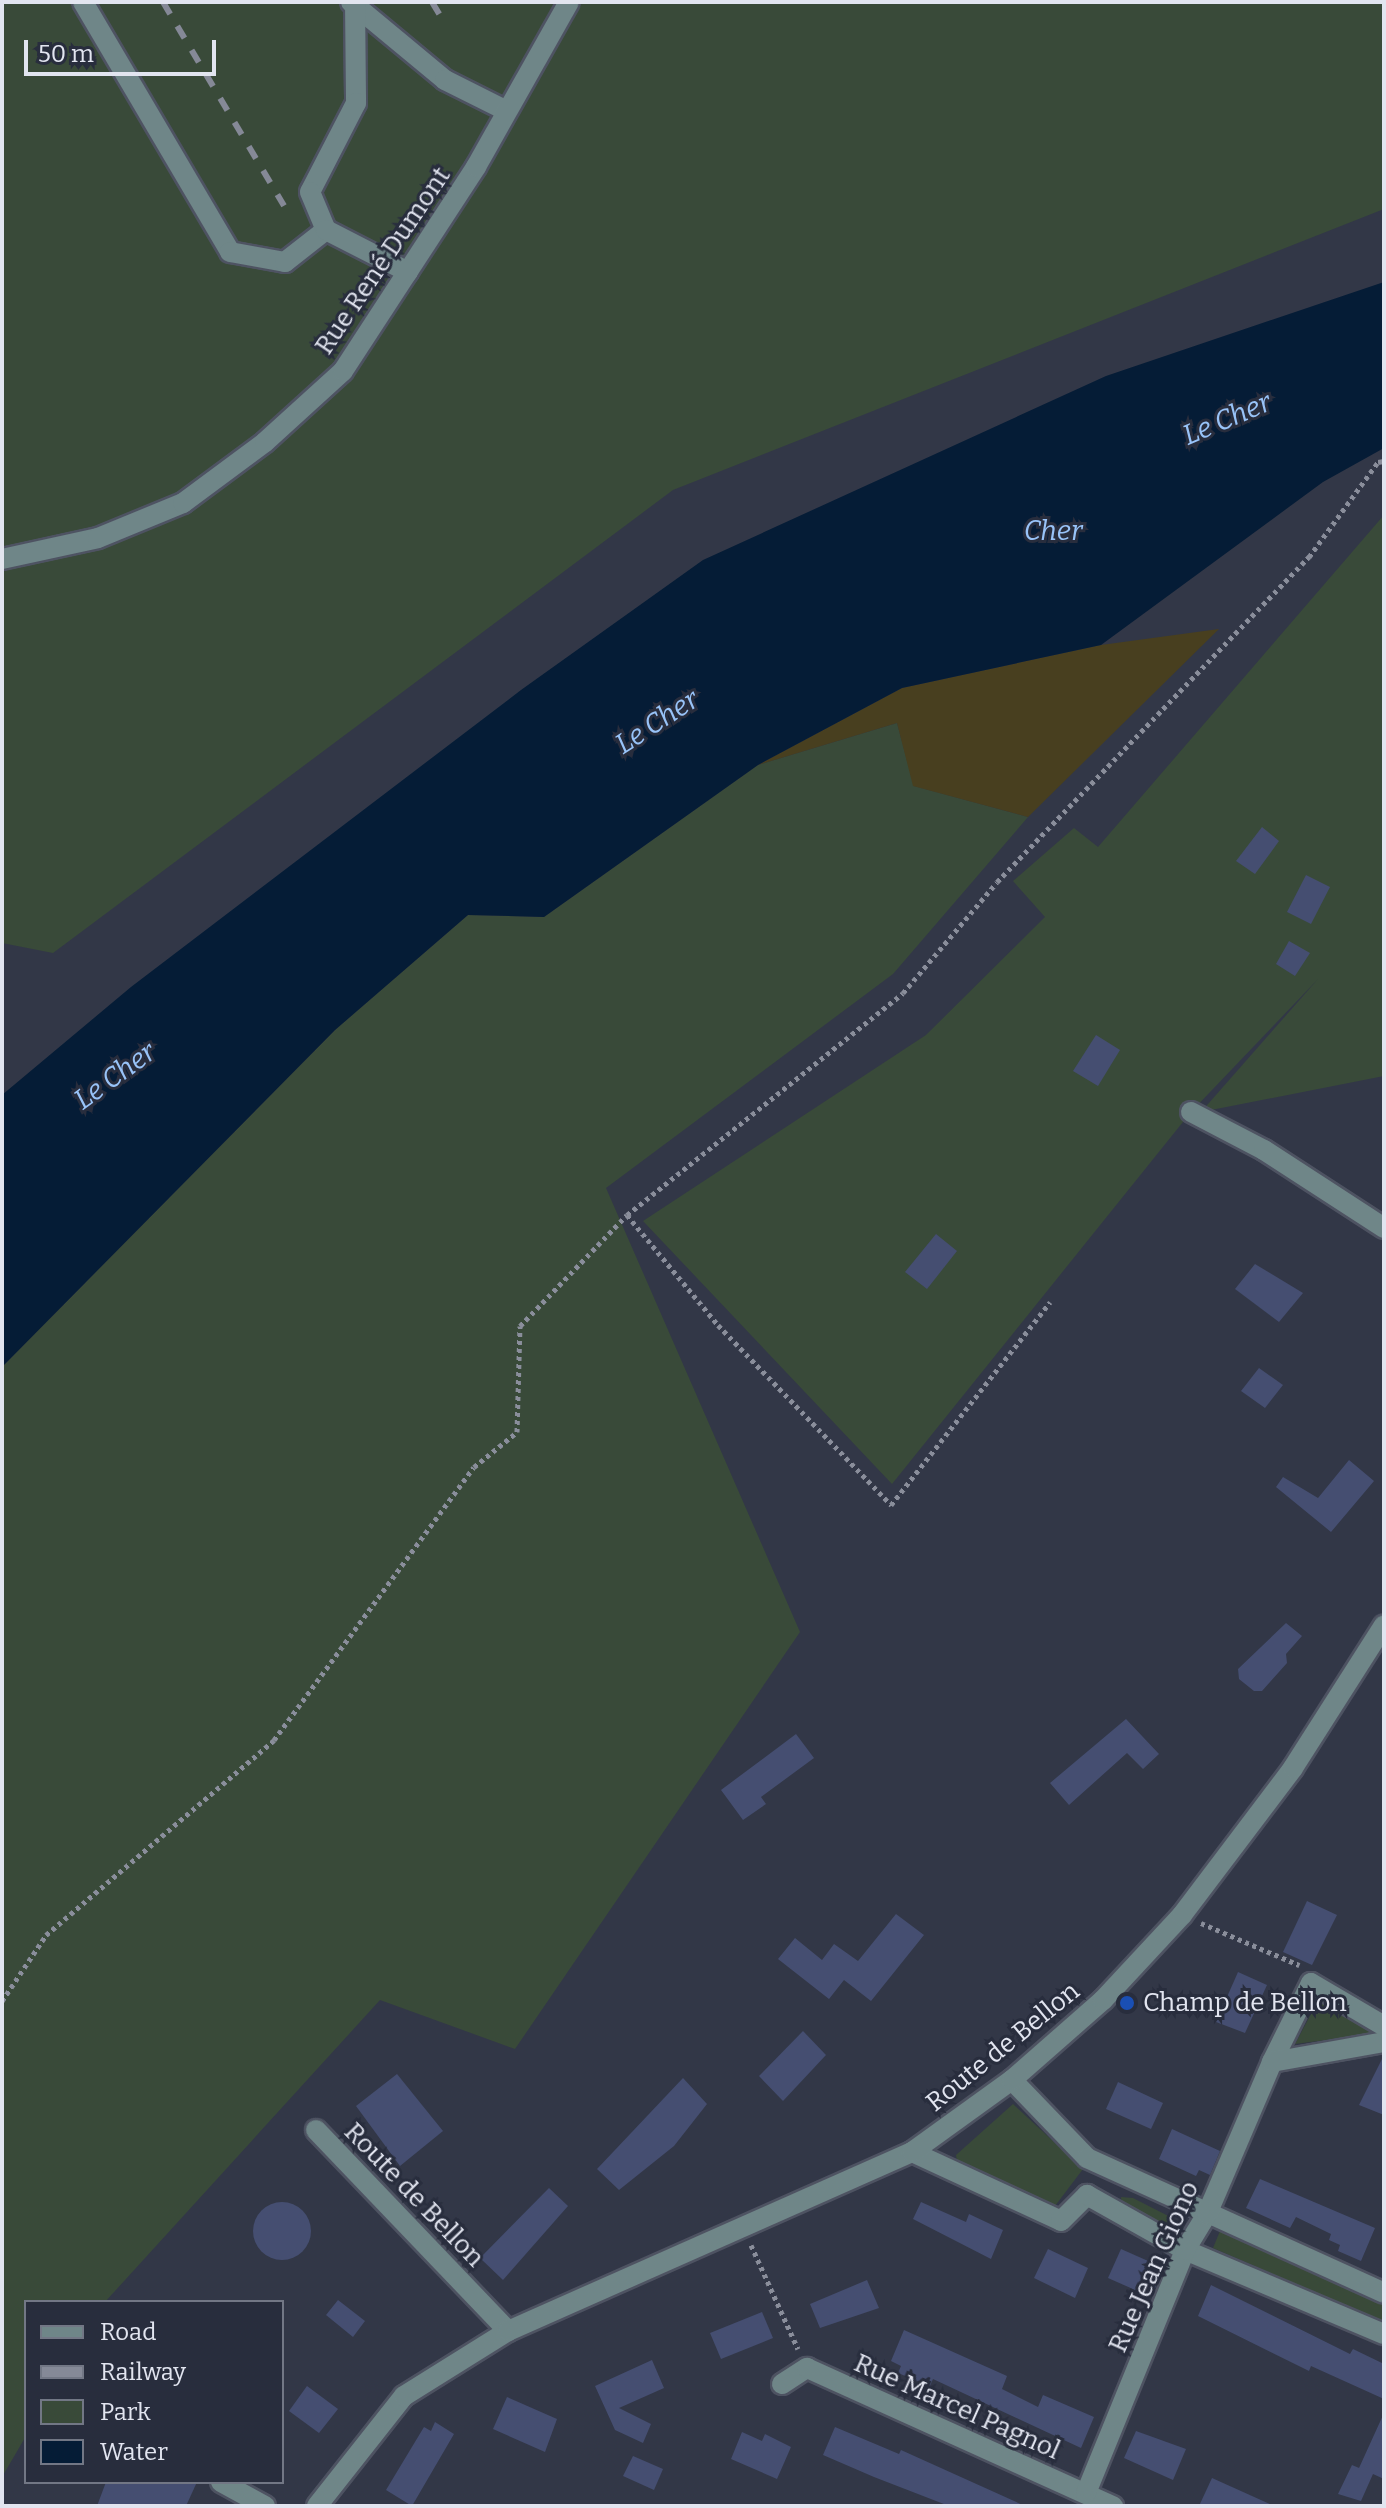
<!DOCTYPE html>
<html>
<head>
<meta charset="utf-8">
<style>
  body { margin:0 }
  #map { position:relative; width:1386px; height:2508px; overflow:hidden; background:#323747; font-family:Bitter,serif }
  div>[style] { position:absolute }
  .green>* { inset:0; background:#394a39 }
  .sand>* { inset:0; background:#483f1f }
  .water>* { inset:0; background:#051c36 }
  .building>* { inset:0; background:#454e71 }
  .round { border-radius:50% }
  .path>* { height:5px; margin-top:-2.5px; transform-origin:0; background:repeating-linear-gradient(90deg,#8a8e9b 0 4px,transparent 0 8px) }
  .roads { filter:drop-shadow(2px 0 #4e5362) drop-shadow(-2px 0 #4e5362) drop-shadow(0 2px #4e5362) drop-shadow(0 -2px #4e5362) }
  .minor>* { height:20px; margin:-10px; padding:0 10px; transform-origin:10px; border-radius:10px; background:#6f8688 }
  .rail>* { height:6px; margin-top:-3px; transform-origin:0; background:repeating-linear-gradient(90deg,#858997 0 14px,transparent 0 28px) }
  .dots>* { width:22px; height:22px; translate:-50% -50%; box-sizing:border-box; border:4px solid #282d3d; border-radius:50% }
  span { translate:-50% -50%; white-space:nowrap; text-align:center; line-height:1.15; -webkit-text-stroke:6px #282d3d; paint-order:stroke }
  .street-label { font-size:26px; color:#e2e5f0 }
  .poi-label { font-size:26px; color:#e2e5f0 }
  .left { translate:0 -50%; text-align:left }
  .water-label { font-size:28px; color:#98c3f8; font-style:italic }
  .frame { position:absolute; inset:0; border:4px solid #e2e5f0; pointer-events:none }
  .legend { position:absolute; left:24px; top:2300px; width:260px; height:184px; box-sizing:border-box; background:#282d3d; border:2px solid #727785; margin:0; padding:10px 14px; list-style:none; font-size:24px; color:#e2e5f0 }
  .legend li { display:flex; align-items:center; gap:16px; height:40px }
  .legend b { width:40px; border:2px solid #727785 }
  .scale { position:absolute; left:24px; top:40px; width:192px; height:36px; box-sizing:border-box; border:4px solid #e2e5f0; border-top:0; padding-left:10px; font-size:24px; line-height:28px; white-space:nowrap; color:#e2e5f0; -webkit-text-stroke:6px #282d3d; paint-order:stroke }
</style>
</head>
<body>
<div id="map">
  <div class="green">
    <i style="clip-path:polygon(2px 2px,1384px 2px,1384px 209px,673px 490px,53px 953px,2px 943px)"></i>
    <i style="clip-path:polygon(1384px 515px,1384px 1076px,1201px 1112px,1318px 979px,1191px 1112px,892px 1484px,643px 1221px,926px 1035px,1045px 917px,1013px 881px,1074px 828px,1098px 847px)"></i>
    <i style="clip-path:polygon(897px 723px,914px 786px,1028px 817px,893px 974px,606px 1188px,800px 1632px,515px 2049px,380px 2000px,105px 2302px,26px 2302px,26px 2436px,2px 2477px,2px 1367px,335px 1030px,468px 915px,544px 917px,758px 765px)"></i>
    <i style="clip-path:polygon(1319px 1999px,1380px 2033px,1295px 2044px)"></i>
    <i style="clip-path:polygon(1013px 2104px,1083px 2169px,1055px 2206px,958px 2168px,956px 2155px)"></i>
    <i style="clip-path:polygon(1121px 2197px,1133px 2198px,1184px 2224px,1170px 2231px,1122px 2207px)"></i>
    <i style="clip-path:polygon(1220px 2231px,1384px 2305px,1384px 2322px,1213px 2248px)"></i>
  </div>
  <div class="sand">
    <i style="clip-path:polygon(1219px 629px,1028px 817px,913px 786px,897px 723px,758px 765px,902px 688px,1101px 645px)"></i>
  </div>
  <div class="water">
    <i style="clip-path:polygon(1384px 282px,1384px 448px,1323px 482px,1101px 645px,902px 688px,758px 765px,544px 917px,468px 915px,335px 1030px,2px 1367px,2px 1095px,131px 987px,521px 690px,703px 560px,1106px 376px)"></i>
  </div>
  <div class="building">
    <i style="clip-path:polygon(1262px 827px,1279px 841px,1255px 874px,1236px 861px)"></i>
    <i style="clip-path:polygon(1306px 875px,1330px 887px,1311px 924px,1287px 912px)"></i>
    <i style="clip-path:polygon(1289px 941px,1310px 953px,1295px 976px,1276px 964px)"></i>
    <i style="clip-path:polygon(1096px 1035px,1120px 1050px,1098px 1086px,1073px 1071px)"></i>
    <i style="clip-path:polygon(936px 1234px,957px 1251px,927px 1289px,905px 1272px)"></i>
    <i style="clip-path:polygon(1255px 1264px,1303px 1293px,1279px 1322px,1235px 1289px)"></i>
    <i style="clip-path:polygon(1259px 1368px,1283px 1385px,1265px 1408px,1241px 1391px)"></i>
    <i style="clip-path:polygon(1349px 1460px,1374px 1481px,1331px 1532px,1276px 1487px,1283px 1477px,1318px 1498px)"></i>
    <i style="clip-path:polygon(1286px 1623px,1302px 1636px,1286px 1654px,1287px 1663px,1262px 1691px,1254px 1691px,1239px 1679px,1238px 1669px)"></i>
    <i style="clip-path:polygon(1126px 1719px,1159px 1754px,1143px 1769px,1127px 1753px,1069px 1805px,1050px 1783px)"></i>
    <i style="clip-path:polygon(796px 1734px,814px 1758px,761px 1797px,766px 1804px,743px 1820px,721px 1790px)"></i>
    <i style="clip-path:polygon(1307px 1901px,1337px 1915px,1312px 1965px,1283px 1952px)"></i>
    <i style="clip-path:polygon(896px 1914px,924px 1935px,871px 2001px,844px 1980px,829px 1999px,778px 1959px,795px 1938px,822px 1960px,834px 1944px,858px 1961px)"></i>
    <i style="clip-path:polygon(1238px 1972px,1267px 1985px,1245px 2033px,1216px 2022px)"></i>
    <i style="clip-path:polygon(803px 2031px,826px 2055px,783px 2101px,759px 2076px)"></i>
    <i style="clip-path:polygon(1384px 2055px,1384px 2115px,1359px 2105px)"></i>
    <i style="clip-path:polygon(397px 2074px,443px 2131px,400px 2166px,356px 2106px)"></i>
    <i style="clip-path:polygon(683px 2078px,707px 2104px,674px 2146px,619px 2190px,597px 2169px)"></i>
    <i style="clip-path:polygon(1118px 2082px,1163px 2103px,1151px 2129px,1106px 2109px)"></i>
    <i style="clip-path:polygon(1172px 2129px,1220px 2151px,1210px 2175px,1199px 2170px,1196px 2176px,1159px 2159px)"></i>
    <i style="clip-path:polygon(1260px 2179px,1375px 2228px,1361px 2261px,1338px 2251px,1340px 2245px,1329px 2240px,1331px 2234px,1296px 2217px,1290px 2228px,1246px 2208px)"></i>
    <i style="clip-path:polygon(549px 2188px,568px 2206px,503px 2280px,480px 2258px)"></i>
    <i class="round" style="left:253px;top:2202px;width:58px;height:58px"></i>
    <i style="clip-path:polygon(921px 2202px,966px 2222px,969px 2214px,1003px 2230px,991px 2259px,913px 2219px)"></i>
    <i style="clip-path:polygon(1048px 2249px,1088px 2268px,1075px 2298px,1034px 2278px)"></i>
    <i style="clip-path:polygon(1121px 2249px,1164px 2268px,1151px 2297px,1108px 2278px)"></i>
    <i style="clip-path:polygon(867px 2280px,879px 2308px,820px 2328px,810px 2304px)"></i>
    <i style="clip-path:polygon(1211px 2285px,1350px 2354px,1353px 2349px,1384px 2364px,1384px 2399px,1311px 2366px,1309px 2371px,1198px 2316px)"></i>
    <i style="clip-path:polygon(338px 2300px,365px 2321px,353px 2337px,326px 2315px)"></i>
    <i style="clip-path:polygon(762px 2312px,773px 2338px,721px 2359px,710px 2333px)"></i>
    <i style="clip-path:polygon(904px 2330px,1007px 2376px,1002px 2389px,1038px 2407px,1043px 2395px,1094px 2417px,1081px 2448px,933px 2379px,930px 2386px,898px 2373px,901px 2366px,891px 2361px)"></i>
    <i style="clip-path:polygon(652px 2360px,664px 2388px,619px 2408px,651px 2424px,643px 2443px,615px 2430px,595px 2386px)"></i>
    <i style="clip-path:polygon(307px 2386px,338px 2409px,319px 2433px,289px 2411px)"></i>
    <i style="clip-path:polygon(507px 2397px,557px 2419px,545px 2452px,493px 2429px)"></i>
    <i style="clip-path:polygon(1384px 2413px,1384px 2479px,1373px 2474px,1361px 2501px,1338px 2494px,1352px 2465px,1371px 2473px,1359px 2468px)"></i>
    <i style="clip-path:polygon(435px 2422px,454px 2434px,412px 2506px,386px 2490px,424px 2427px,431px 2431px)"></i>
    <i style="clip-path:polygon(835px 2427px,899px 2454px,901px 2450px,1025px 2506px,949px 2506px,874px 2477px,823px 2455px)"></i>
    <i style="clip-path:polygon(1136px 2431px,1186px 2449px,1173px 2480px,1124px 2458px)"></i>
    <i style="clip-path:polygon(742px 2432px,762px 2441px,765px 2434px,791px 2447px,777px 2479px,731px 2459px)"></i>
    <i style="clip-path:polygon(633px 2456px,663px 2469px,654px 2490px,623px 2476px)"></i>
    <i style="clip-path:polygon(1212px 2478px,1274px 2506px,1199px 2506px)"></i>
    <i style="clip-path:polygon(106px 2482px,197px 2482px,186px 2506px,97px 2506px)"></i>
  </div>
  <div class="path">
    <i style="left:627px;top:1215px;width:143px;rotate:50.4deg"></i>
    <i style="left:718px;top:1325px;width:250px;rotate:46.1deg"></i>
    <i style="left:891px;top:1505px;width:258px;rotate:-51.9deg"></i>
    <i style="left:1201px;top:1923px;width:107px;rotate:23.2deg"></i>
    <i style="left:2px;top:2001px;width:79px;rotate:-56.3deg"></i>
    <i style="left:46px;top:1935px;width:300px;rotate:-40.5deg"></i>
    <i style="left:274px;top:1740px;width:338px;rotate:-53.8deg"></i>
    <i style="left:474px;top:1467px;width:55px;rotate:-39.1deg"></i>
    <i style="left:517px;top:1432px;width:106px;rotate:-88.4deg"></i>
    <i style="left:520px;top:1326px;width:154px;rotate:-46.1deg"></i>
    <i style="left:627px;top:1215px;width:354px;rotate:-38.8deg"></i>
    <i style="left:903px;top:993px;width:145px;rotate:-49.7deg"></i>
    <i style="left:997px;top:882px;width:451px;rotate:-46.2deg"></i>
    <i style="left:1309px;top:557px;width:117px;rotate:-54deg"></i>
    <i style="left:1378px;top:462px;width:6px;rotate:-9deg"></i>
    <i style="left:751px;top:2245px;width:114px;rotate:65.7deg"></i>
  </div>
  <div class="roads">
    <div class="minor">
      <i style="left:83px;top:2px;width:290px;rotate:59.5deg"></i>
      <i style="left:230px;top:252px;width:56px;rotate:10.3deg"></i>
      <i style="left:285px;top:262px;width:52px;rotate:-38deg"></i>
      <i style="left:351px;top:2px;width:122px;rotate:39.7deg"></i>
      <i style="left:445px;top:80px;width:69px;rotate:26.6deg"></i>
      <i style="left:355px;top:2px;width:101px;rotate:89.4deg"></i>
      <i style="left:356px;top:103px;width:100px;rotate:117.3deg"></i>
      <i style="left:310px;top:192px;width:41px;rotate:67.2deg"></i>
      <i style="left:326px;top:230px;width:92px;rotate:27.1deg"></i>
      <i style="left:2px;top:559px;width:98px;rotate:-12.3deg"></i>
      <i style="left:98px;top:538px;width:92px;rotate:-22.4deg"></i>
      <i style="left:183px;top:503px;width:102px;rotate:-36.6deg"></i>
      <i style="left:265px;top:442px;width:105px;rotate:-42.3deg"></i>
      <i style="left:343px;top:371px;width:244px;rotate:-56.9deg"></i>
      <i style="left:476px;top:167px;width:189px;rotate:-60.6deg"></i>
      <i style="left:1191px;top:1112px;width:82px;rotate:27.5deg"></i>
      <i style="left:1264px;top:1150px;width:143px;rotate:33deg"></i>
      <i style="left:1272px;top:2062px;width:88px;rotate:-63.7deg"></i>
      <i style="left:1311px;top:1983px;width:85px;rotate:30.5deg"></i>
      <i style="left:1012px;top:2080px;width:108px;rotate:46.1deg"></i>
      <i style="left:1087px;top:2158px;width:326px;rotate:24.4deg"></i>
      <i style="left:316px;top:2130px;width:278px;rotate:46.3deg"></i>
      <i style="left:912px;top:2152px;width:164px;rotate:24.8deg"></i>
      <i style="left:1061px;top:2221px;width:37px;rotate:-45deg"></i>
      <i style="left:1087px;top:2195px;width:112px;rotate:29.3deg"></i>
      <i style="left:1185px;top:2250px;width:216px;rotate:22.9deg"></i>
      <i style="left:782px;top:2384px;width:30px;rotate:-33deg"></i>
      <i style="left:807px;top:2368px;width:336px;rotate:24.3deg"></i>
      <i style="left:221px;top:2482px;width:50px;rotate:28.6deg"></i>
      <i style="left:1086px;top:2493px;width:262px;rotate:-67.8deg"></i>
      <i style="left:1185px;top:2250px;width:42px;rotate:-58.6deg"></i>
      <i style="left:1207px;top:2214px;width:165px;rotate:-66.8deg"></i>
      <i style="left:1272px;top:2062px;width:114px;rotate:-10.1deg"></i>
      <i style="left:317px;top:2506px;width:140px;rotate:-51.7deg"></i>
      <i style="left:404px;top:2396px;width:123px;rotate:-32deg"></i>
      <i style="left:508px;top:2331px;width:442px;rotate:-23.9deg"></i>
      <i style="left:912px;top:2152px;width:123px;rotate:-35.8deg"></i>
      <i style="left:1012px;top:2080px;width:121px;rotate:-41.3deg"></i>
      <i style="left:1103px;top:2000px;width:116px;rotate:-47.1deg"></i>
      <i style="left:1182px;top:1915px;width:184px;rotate:-52.9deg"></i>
      <i style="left:1293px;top:1768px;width:169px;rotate:-57.5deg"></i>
    </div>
  </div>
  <div class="rail">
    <i style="left:163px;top:2px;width:237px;rotate:59.3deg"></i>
    <i style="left:432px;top:2px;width:21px;rotate:59deg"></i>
  </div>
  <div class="dots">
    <i style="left:1127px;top:2003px;background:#1a4fb4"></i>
  </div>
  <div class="street-label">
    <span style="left:383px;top:261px;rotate:-56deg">Rue René Dumont</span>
    <span style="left:1003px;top:2047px;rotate:-39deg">Route de Bellon</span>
    <span style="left:414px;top:2195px;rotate:46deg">Route de Bellon</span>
    <span style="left:1154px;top:2267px;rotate:-66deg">Rue Jean Giono</span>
    <span style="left:957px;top:2407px;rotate:24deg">Rue Marcel Pagnol</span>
  </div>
  <div class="poi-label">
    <span class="left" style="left:1143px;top:2003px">Champ de Bellon</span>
  </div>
  <div class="water-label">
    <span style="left:1227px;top:419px;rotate:-23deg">Le Cher</span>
    <span style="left:1053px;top:531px">Cher</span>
    <span style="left:657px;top:722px;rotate:-33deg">Le Cher</span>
    <span style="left:115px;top:1076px;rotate:-36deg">Le Cher</span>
  </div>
  <div class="frame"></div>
  <ul class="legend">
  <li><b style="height:10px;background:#6f8688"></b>Road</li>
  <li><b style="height:10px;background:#858997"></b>Railway</li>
  <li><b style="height:22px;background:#394a39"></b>Park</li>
  <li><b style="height:22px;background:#051c36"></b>Water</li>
  </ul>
  <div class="scale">50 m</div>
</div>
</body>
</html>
